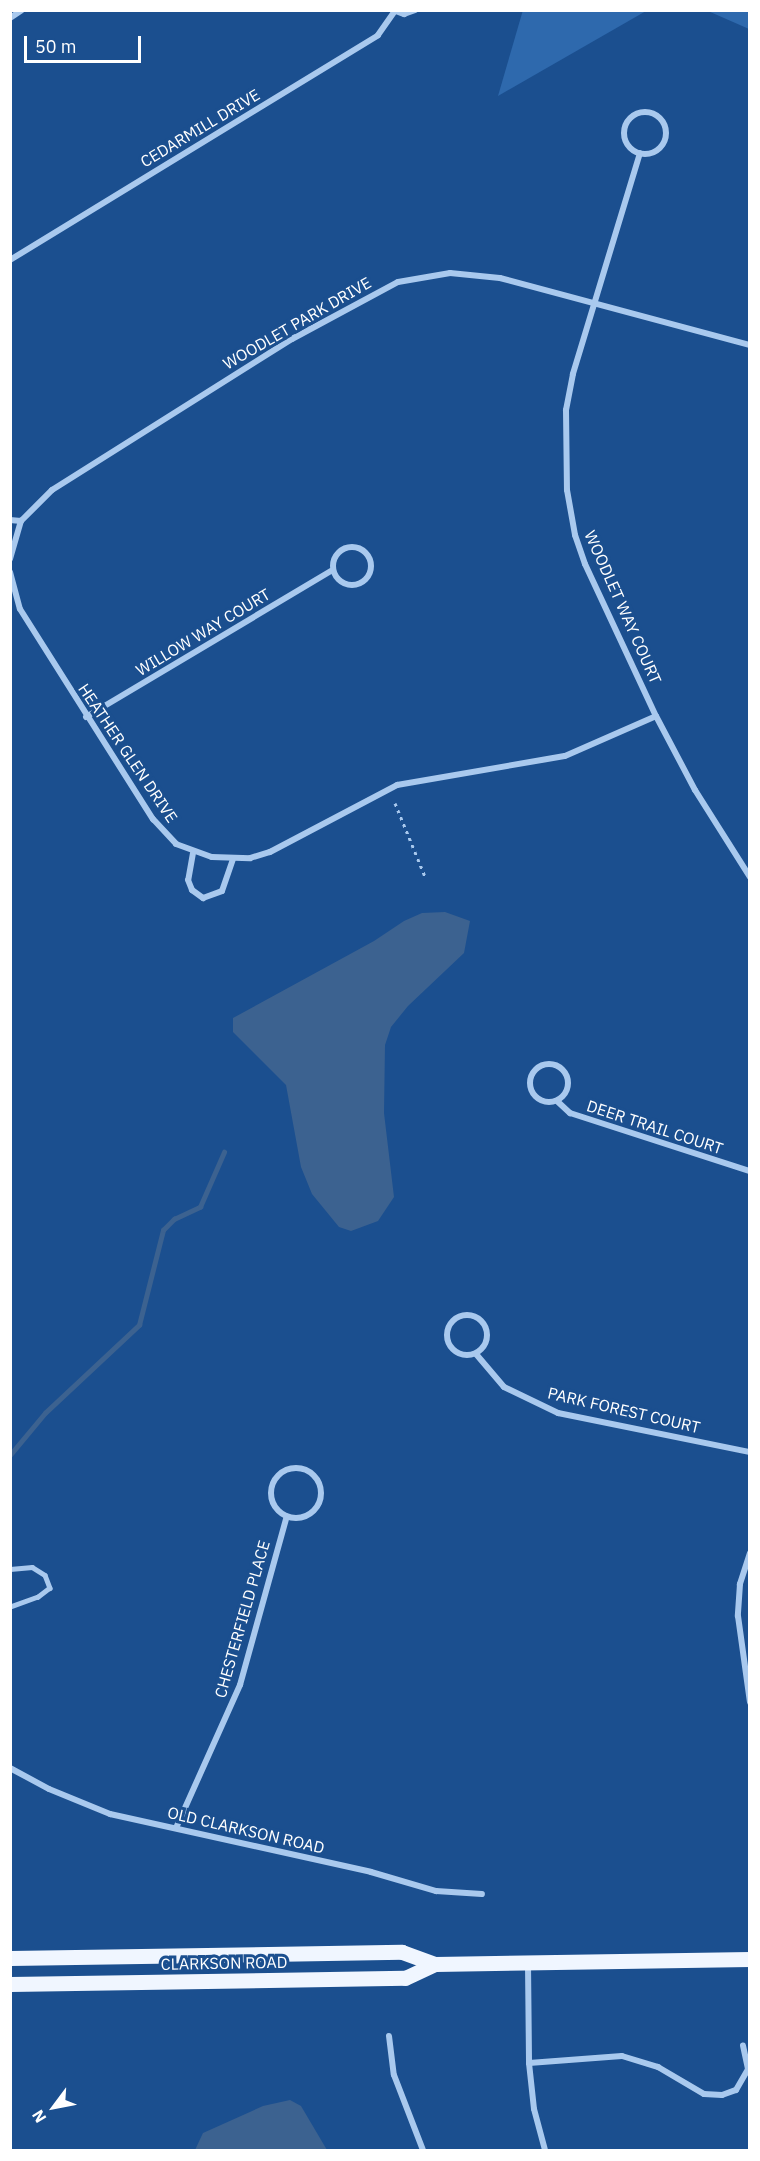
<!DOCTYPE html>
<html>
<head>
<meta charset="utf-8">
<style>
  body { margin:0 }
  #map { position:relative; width:760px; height:2161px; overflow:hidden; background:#1b4f8f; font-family:"IBM Plex Sans",sans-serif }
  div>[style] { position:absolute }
  .green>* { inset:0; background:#2e69ad }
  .water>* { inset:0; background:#3c6290 }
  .stream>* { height:4.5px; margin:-2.25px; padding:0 2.25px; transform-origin:2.25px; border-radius:2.25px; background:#3c6290 }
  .path>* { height:3px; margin-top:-1.5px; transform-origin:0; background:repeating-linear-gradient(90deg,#a9c9ee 0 3px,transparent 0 7.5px) }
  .lane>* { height:4.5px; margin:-2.25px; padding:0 2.25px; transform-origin:2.25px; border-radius:2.25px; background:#a9c9ee }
  .street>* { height:6px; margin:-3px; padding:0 3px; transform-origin:3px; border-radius:3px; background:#a9c9ee }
  .street>.ring { margin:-3px; padding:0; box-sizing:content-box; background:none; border:6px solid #a9c9ee; border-radius:50% }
  .primary>* { height:15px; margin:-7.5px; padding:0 7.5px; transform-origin:7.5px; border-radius:7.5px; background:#f0f6ff }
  span { translate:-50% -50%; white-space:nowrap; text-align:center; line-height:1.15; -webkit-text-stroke:6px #1b4f8f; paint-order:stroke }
  .street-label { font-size:16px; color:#fff }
  .frame { position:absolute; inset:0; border:12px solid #fff; pointer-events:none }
  .north { position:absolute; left:24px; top:2077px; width:60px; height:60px; -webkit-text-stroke:4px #1b4f8f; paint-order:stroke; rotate:238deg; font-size:16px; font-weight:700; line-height:24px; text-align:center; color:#fff }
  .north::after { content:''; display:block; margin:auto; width:21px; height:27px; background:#fff; clip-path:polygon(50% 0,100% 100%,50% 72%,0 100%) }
  .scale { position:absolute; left:24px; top:36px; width:117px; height:27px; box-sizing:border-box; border:3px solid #fff; border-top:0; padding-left:8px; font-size:18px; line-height:21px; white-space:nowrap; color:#fff; -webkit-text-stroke:4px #1b4f8f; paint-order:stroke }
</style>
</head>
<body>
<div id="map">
  <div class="green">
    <i style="clip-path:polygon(523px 10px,646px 10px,646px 11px,498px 96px)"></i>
    <i style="clip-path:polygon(708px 11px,749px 11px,749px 29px)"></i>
  </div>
  <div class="water">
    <i style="clip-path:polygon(445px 912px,470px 921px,464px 953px,408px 1006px,391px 1027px,385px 1045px,384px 1113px,394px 1197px,378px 1221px,351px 1231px,339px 1227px,312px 1194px,301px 1167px,286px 1085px,233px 1032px,233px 1018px,374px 941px,404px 921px,422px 913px)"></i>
    <i style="clip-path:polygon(290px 2100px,301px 2106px,327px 2150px,195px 2150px,203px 2133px,263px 2106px)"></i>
  </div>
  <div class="stream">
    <i style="left:10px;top:1455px;width:55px;rotate:-50.2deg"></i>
    <i style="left:45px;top:1413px;width:129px;rotate:-43.1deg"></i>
    <i style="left:139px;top:1325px;width:98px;rotate:-75.8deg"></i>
    <i style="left:163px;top:1230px;width:16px;rotate:-45deg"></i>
    <i style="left:174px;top:1219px;width:29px;rotate:-25deg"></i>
    <i style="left:200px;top:1207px;width:60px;rotate:-66.4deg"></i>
  </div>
  <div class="path">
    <i style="left:395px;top:803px;width:82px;rotate:67.8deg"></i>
  </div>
  <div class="lane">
    <i style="left:10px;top:1569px;width:22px;rotate:-5deg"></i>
    <i style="left:32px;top:1567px;width:15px;rotate:32deg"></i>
    <i style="left:45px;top:1575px;width:14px;rotate:69deg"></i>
    <i style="left:50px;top:1588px;width:15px;rotate:143deg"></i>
    <i style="left:38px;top:1597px;width:30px;rotate:160deg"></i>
  </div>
  <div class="street">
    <i style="left:393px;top:10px;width:12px;rotate:20deg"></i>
    <i style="left:404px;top:14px;width:12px;rotate:-20deg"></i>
    <i style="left:10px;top:18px;width:14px;rotate:-34deg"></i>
    <i class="ring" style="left:624px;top:112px;width:36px;height:36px"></i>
    <i style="left:640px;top:153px;width:231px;rotate:106.9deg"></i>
    <i style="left:573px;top:374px;width:37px;rotate:101deg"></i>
    <i style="left:566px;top:410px;width:80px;rotate:89.3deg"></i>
    <i style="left:567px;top:490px;width:46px;rotate:79.9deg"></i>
    <i style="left:575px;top:535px;width:31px;rotate:71deg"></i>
    <i style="left:585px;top:564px;width:168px;rotate:65deg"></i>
    <i style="left:656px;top:716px;width:84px;rotate:62.2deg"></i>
    <i style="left:695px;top:790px;width:103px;rotate:57.7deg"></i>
    <i style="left:10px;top:260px;width:431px;rotate:-31.4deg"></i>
    <i style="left:378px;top:35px;width:29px;rotate:-55deg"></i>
    <i style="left:10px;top:520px;width:11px;rotate:5deg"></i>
    <i class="ring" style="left:333px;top:547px;width:32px;height:32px"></i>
    <i style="left:10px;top:559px;width:40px;rotate:-74deg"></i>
    <i style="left:21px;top:521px;width:44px;rotate:-45deg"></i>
    <i style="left:52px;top:490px;width:284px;rotate:-32.2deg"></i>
    <i style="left:292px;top:339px;width:120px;rotate:-28.3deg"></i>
    <i style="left:398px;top:282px;width:53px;rotate:-9.8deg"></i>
    <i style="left:450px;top:273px;width:50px;rotate:5.7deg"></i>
    <i style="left:500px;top:278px;width:259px;rotate:15deg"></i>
    <i style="left:10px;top:572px;width:38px;rotate:75deg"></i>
    <i style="left:20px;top:609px;width:249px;rotate:57.7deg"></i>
    <i style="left:153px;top:819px;width:34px;rotate:47deg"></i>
    <i style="left:176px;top:844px;width:38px;rotate:20deg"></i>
    <i style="left:212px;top:857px;width:38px;rotate:2deg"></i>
    <i style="left:250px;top:858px;width:21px;rotate:-17deg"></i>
    <i style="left:270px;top:852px;width:144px;rotate:-27.8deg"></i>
    <i style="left:397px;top:785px;width:170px;rotate:-9.8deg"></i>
    <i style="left:565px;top:756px;width:99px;rotate:-23.7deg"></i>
    <i style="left:86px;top:717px;width:287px;rotate:-30.8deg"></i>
    <i style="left:193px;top:853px;width:27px;rotate:100deg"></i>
    <i style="left:188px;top:880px;width:11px;rotate:68deg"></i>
    <i style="left:192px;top:890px;width:14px;rotate:36deg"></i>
    <i style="left:203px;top:898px;width:20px;rotate:-20deg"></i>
    <i style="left:222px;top:891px;width:34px;rotate:-71deg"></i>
    <i class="ring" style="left:530px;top:1064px;width:32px;height:32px"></i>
    <i style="left:557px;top:1101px;width:18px;rotate:43deg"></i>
    <i style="left:570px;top:1113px;width:189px;rotate:17.9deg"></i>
    <i class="ring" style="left:447px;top:1315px;width:34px;height:34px"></i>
    <i style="left:476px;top:1354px;width:43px;rotate:49.7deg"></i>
    <i style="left:504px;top:1387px;width:60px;rotate:25.7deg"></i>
    <i style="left:558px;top:1413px;width:196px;rotate:11.5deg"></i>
    <i class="ring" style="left:271px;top:1468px;width:44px;height:44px"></i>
    <i style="left:750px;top:1553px;width:33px;rotate:108deg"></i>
    <i style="left:740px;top:1584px;width:32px;rotate:94deg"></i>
    <i style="left:738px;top:1616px;width:87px;rotate:82.1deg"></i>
    <i style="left:10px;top:1768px;width:44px;rotate:28.3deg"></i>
    <i style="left:49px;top:1789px;width:66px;rotate:22.3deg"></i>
    <i style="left:110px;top:1814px;width:267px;rotate:12.5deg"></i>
    <i style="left:371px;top:1872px;width:68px;rotate:16.3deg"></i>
    <i style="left:436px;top:1891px;width:46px;rotate:3.7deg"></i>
    <i style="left:176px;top:1828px;width:157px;rotate:-65.9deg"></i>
    <i style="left:240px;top:1685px;width:175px;rotate:-74.5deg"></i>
    <i style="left:528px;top:1964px;width:99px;rotate:89.4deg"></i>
    <i style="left:529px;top:2063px;width:46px;rotate:83.8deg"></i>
    <i style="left:534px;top:2109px;width:42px;rotate:75deg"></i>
    <i style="left:389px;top:2036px;width:39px;rotate:83deg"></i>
    <i style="left:394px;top:2075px;width:80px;rotate:68.9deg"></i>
    <i style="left:529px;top:2063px;width:93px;rotate:-4.3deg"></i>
    <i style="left:622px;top:2056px;width:38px;rotate:17deg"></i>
    <i style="left:658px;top:2067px;width:53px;rotate:30.4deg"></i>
    <i style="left:704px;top:2094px;width:18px;rotate:3deg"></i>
    <i style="left:722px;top:2095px;width:15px;rotate:-20deg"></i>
    <i style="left:736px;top:2090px;width:24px;rotate:-60deg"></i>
    <i style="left:748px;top:2069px;width:24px;rotate:-102deg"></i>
  </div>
  <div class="primary">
    <i style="left:10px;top:1958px;width:392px;rotate:-0.9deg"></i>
    <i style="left:402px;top:1952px;width:35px;rotate:20deg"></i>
    <i style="left:435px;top:1964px;width:315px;rotate:-0.9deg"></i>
    <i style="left:10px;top:1984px;width:395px;rotate:-0.9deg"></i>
    <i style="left:405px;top:1978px;width:33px;rotate:-25deg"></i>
  </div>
  <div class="street-label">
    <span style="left:200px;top:128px;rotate:-31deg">CEDARMILL DRIVE</span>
    <span style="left:297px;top:323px;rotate:-30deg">WOODLET PARK DRIVE</span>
    <span style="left:623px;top:607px;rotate:66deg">WOODLET WAY COURT</span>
    <span style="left:203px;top:632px;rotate:-31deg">WILLOW WAY COURT</span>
    <span style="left:128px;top:753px;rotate:56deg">HEATHER GLEN DRIVE</span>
    <span style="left:655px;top:1127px;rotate:18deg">DEER TRAIL COURT</span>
    <span style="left:624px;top:1410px;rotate:13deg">PARK FOREST COURT</span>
    <span style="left:242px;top:1619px;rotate:-74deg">CHESTERFIELD PLACE</span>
    <span style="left:246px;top:1830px;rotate:13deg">OLD CLARKSON ROAD</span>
    <span style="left:224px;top:1963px;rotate:-1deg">CLARKSON ROAD</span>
  </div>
  <div class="frame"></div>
  <div class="north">N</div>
  <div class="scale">50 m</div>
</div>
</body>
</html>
